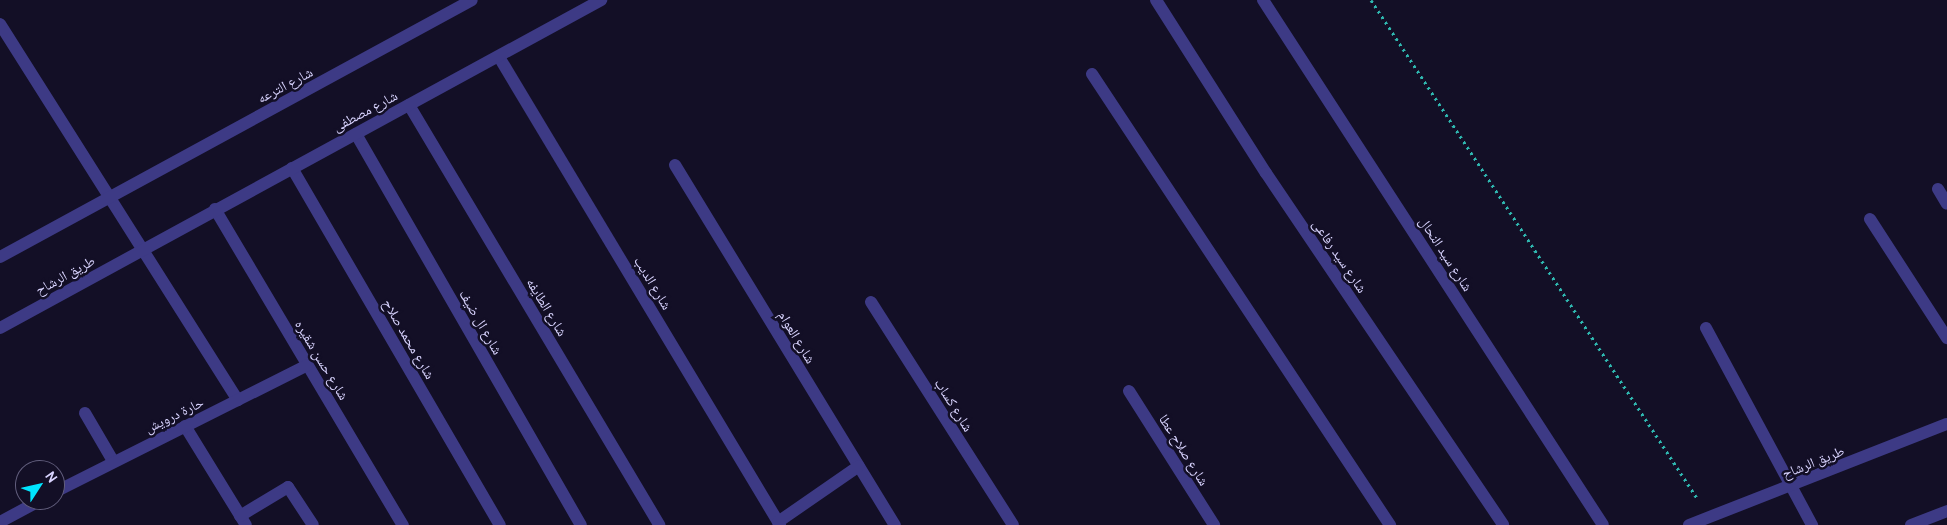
<!DOCTYPE html>
<html>
<head>
<meta charset="utf-8">
<style>
  body { margin:0 }
  #map { position:relative; width:1947px; height:525px; overflow:hidden; background:#130f26; font-family:Cabin,"Noto Naskh Arabic",sans-serif }
  div>[style] { position:absolute }
  .path>* { height:3px; margin-top:-1.5px; transform-origin:0; background:repeating-linear-gradient(90deg,#2fb8b0 0 2.5px,transparent 0 6.5px) }
  .minor>* { height:12px; margin:-6px; padding:0 6px; transform-origin:6px; border-radius:6px; background:#3d3a85 }
  span { translate:-50% -50%; white-space:nowrap; text-align:center; line-height:1.15; -webkit-text-stroke:5px #130f26; paint-order:stroke }
  .street-label { font-size:14px; color:#d9d4ff }
  .north { position:absolute; left:15px; top:460px; width:50px; height:50px; box-sizing:border-box; background:#130f26; border:1px solid #625e7d; border-radius:50%; rotate:55deg; font-size:14px; font-weight:700; line-height:20px; text-align:center; color:#d9d4ff }
  .north::after { content:''; display:block; margin:auto; width:18px; height:22px; background:#00e5ff; clip-path:polygon(50% 0,100% 100%,50% 72%,0 100%) }
</style>
</head>
<body>
<div id="map">
  <div class="path">
    <i style="left:1371px;top:0;width:595px;rotate:56.79deg"></i>
  </div>
  <div class="minor">
    <i style="left:1156px;top:0;width:205px;rotate:57.6deg"></i>
    <i style="left:1266px;top:173px;width:424px;rotate:56deg"></i>
    <i style="left:1263px;top:0;width:625px;rotate:57.07deg"></i>
    <i style="left:0;top:24px;width:445px;rotate:57.7deg"></i>
    <i style="left:499px;top:57px;width:546px;rotate:59.02deg"></i>
    <i style="left:1092px;top:74px;width:541px;rotate:56.55deg"></i>
    <i style="left:409px;top:105px;width:489px;rotate:59.2deg"></i>
    <i style="left:356px;top:134px;width:451px;rotate:60.1deg"></i>
    <i style="left:675px;top:165px;width:422px;rotate:58.6deg"></i>
    <i style="left:292px;top:168px;width:413px;rotate:59.8deg"></i>
    <i style="left:1938px;top:189px;width:17px;rotate:59deg"></i>
    <i style="left:215px;top:209px;width:368px;rotate:59.3deg"></i>
    <i style="left:1870px;top:219px;width:142px;rotate:57.1deg"></i>
    <i style="left:0;top:257px;width:537px;rotate:-28.57deg"></i>
    <i style="left:871px;top:302px;width:264px;rotate:57.5deg"></i>
    <i style="left:0;top:328px;width:685px;rotate:-28.62deg"></i>
    <i style="left:1706px;top:328px;width:224px;rotate:61.7deg"></i>
    <i style="left:1129px;top:391px;width:159px;rotate:57.6deg"></i>
    <i style="left:85px;top:413px;width:56px;rotate:59.7deg"></i>
    <i style="left:185px;top:426px;width:116px;rotate:58.4deg"></i>
    <i style="left:55px;top:492px;width:282px;rotate:-26.7deg"></i>
    <i style="left:240px;top:516px;width:56px;rotate:-31.1deg"></i>
    <i style="left:288px;top:487px;width:45px;rotate:56.7deg"></i>
    <i style="left:0;top:522px;width:47px;rotate:-28.2deg"></i>
    <i style="left:778px;top:522px;width:98px;rotate:-34.7deg"></i>
    <i style="left:1689px;top:525px;width:277px;rotate:-21.4deg"></i>
    <i style="left:1911px;top:525px;width:39px;rotate:-21deg"></i>
  </div>
  <div class="street-label">
    <span style="left:285px;top:85px;rotate:-28deg">شارع الترعه</span>
    <span style="left:365px;top:111px;rotate:-28deg">شارع مصطفى</span>
    <span style="left:1446px;top:254px;rotate:57deg">شارع سيد النحال</span>
    <span style="left:1340px;top:256px;rotate:56deg">شارع سيد رفاعى</span>
    <span style="left:65px;top:275px;rotate:-29deg">طريق الرشاح</span>
    <span style="left:653px;top:283px;rotate:59deg">شارع الديب</span>
    <span style="left:547px;top:307px;rotate:59deg">شارع الطايفه</span>
    <span style="left:481px;top:322px;rotate:60deg">شارع ال ضيف</span>
    <span style="left:797px;top:337px;rotate:59deg">شارع العوام</span>
    <span style="left:409px;top:339px;rotate:60deg">شارع محمد صلاح</span>
    <span style="left:322px;top:360px;rotate:59deg">شارع حسن شقيره</span>
    <span style="left:954px;top:405px;rotate:58deg">شارع كساب</span>
    <span style="left:174px;top:415px;rotate:-26deg">حارة درويش</span>
    <span style="left:1184px;top:450px;rotate:58deg">شارع صلاح عطا</span>
    <span style="left:1813px;top:462px;rotate:-22deg">طريق الرشاح</span>
  </div>
  <div class="north">N</div>
</div>
</body>
</html>
